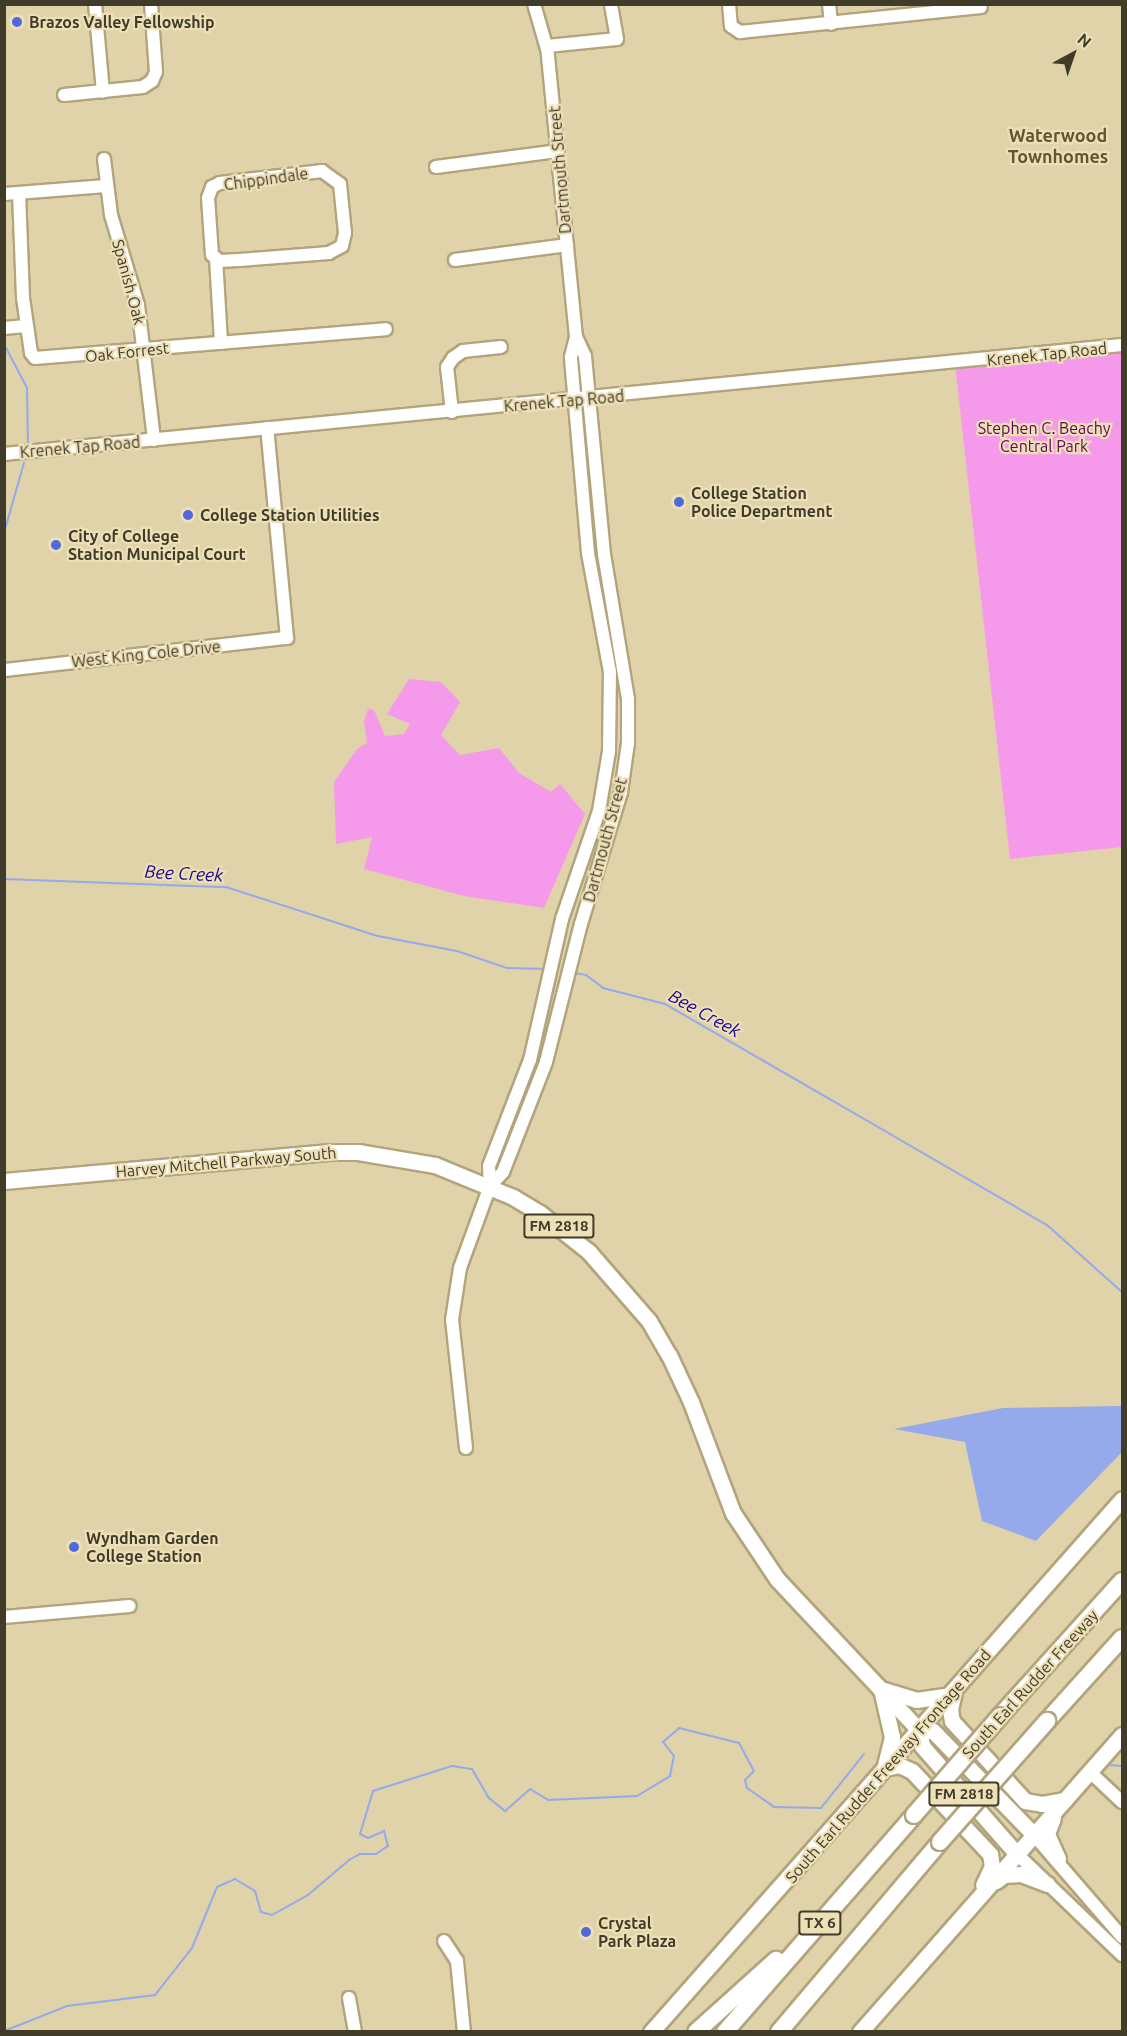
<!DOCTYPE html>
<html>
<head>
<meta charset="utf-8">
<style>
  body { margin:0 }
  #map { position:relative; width:1127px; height:2036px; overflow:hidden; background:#e0d2a9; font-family:Ubuntu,sans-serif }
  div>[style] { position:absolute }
  .green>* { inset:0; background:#f59aeb }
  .water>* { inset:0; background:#95a9eb }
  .stream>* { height:2px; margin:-1px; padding:0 1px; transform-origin:1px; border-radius:1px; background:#95a9eb }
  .roads { filter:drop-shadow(2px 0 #b2a47c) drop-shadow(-2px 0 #b2a47c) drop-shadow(0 2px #b2a47c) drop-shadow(0 -2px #b2a47c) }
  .minor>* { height:12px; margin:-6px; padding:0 6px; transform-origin:6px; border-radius:6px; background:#fff }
  .major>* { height:15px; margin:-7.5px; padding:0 7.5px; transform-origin:7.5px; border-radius:7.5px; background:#fff }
  .highway>* { height:16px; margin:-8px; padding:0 8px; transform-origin:8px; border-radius:8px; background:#fff }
  .bridges { filter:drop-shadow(2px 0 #b2a47c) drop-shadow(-2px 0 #b2a47c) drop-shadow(0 2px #b2a47c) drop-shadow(0 -2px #b2a47c) }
  .highway-bridge>* { height:16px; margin:-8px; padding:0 8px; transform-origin:8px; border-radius:8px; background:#fff }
  .dots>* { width:16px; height:16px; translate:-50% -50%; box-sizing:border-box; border:3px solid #eddfb6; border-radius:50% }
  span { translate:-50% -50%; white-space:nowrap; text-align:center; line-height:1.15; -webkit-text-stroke:4.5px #eddfb6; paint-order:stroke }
  .shield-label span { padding:2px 4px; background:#eddfb6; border:2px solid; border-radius:4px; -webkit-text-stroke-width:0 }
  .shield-label { font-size:15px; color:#413b2a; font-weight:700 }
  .poi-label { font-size:16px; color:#413b2a; font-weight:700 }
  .left { translate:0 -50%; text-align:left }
  .street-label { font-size:16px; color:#413b2a }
  .park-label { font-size:16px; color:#64035f }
  .neighbourhood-label { font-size:18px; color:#635631; font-weight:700 }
  .water-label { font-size:18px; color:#190690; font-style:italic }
  .frame { position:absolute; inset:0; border:6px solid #413b2a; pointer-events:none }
  .north { position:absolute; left:1043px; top:24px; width:60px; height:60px; -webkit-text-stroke:4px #eddfb6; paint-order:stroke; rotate:40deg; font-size:16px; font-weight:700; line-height:24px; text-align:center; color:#413b2a }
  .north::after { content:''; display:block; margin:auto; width:21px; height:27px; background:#413b2a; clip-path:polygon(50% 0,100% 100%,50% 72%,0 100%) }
</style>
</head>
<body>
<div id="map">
  <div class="green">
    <i style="clip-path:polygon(1122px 350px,1122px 847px,1010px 859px,955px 364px)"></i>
    <i style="clip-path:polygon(409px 679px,441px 682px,460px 702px,441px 735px,460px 755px,499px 748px,519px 773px,551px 792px,560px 784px,585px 814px,544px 908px,464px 896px,364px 869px,372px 837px,336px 844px,334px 782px,357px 749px,367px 743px,364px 721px,368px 709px,374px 710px,385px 736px,404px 734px,410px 724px,387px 714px)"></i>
  </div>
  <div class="water">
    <i style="clip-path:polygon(1122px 1406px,1122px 1452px,1036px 1541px,982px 1521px,965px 1442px,894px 1429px,1003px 1408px)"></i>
  </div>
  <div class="stream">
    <i style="left:4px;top:344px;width:50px;rotate:62.4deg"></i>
    <i style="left:27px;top:388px;width:57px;rotate:89deg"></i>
    <i style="left:4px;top:533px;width:73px;rotate:-74.1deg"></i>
    <i style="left:4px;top:879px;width:222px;rotate:2.1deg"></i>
    <i style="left:226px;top:887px;width:160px;rotate:17.9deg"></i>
    <i style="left:378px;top:936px;width:80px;rotate:10.8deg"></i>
    <i style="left:457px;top:951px;width:53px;rotate:18.8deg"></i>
    <i style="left:507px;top:968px;width:40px;rotate:1.4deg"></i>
    <i style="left:574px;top:973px;width:12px;rotate:9deg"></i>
    <i style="left:586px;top:975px;width:21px;rotate:37deg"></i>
    <i style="left:603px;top:988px;width:64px;rotate:14.5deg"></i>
    <i style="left:665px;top:1004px;width:260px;rotate:30deg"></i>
    <i style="left:890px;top:1134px;width:181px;rotate:30.1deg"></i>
    <i style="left:1047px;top:1225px;width:101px;rotate:41.8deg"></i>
    <i style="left:1109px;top:1765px;width:13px;rotate:4deg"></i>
    <i style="left:4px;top:2031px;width:68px;rotate:-21.6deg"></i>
    <i style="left:67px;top:2006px;width:89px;rotate:-7.1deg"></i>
    <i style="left:155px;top:1995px;width:60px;rotate:-51.8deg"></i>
    <i style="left:192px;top:1948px;width:66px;rotate:-67.7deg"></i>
    <i style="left:217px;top:1887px;width:20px;rotate:-24deg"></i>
    <i style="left:235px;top:1879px;width:23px;rotate:31deg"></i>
    <i style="left:255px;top:1891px;width:22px;rotate:74deg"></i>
    <i style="left:261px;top:1912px;width:11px;rotate:15deg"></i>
    <i style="left:272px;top:1915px;width:41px;rotate:-29.1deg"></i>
    <i style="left:308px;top:1895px;width:54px;rotate:-40.5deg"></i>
    <i style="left:349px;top:1860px;width:13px;rotate:-29deg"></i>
    <i style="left:360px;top:1854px;width:16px"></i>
    <i style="left:376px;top:1854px;width:14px;rotate:-34deg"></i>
    <i style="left:388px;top:1846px;width:16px;rotate:-105deg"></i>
    <i style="left:384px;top:1831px;width:17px;rotate:156deg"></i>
    <i style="left:368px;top:1838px;width:9px;rotate:-153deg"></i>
    <i style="left:360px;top:1834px;width:45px;rotate:-73.2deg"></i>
    <i style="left:373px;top:1791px;width:83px;rotate:-17.6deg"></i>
    <i style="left:452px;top:1766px;width:20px;rotate:9deg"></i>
    <i style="left:472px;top:1769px;width:34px;rotate:60deg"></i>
    <i style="left:489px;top:1798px;width:21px;rotate:39deg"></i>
    <i style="left:505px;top:1811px;width:33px;rotate:-41deg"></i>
    <i style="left:530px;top:1789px;width:21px;rotate:31deg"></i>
    <i style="left:548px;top:1800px;width:89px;rotate:-2.6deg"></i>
    <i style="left:637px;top:1796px;width:39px;rotate:-31deg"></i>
    <i style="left:670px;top:1776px;width:20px;rotate:-79deg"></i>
    <i style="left:674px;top:1756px;width:18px;rotate:-128deg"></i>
    <i style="left:663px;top:1742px;width:21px;rotate:-41deg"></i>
    <i style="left:679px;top:1728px;width:62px;rotate:14deg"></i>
    <i style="left:739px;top:1743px;width:32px;rotate:62deg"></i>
    <i style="left:754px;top:1771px;width:13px;rotate:135deg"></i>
    <i style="left:745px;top:1780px;width:8px;rotate:76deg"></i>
    <i style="left:747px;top:1788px;width:33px;rotate:35deg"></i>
    <i style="left:774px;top:1807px;width:47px;rotate:1.2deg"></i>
    <i style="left:821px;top:1808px;width:69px;rotate:-51.5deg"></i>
  </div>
  <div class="roads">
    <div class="minor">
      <i style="left:95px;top:4px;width:88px;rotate:84.8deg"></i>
      <i style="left:729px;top:4px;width:22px;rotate:85deg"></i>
      <i style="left:731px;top:26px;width:11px;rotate:34deg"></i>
      <i style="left:740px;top:32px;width:242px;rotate:-5.9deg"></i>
      <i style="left:829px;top:4px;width:20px;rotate:84deg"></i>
      <i style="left:547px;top:46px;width:70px;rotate:-5.7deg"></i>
      <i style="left:617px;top:39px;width:36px;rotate:-100deg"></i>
      <i style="left:64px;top:95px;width:79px;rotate:-5.8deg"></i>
      <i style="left:143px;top:87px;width:11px;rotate:-34deg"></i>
      <i style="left:152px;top:81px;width:10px;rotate:-66deg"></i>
      <i style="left:156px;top:72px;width:68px;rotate:-94.2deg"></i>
      <i style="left:104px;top:159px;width:56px;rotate:82.9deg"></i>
      <i style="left:111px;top:215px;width:94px;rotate:73.3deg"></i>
      <i style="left:138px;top:305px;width:136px;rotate:83.2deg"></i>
      <i style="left:436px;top:167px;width:122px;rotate:-7.5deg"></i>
      <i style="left:322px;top:171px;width:22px;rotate:36deg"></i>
      <i style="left:340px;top:184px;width:49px;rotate:84.2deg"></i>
      <i style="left:345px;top:233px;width:13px;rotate:103deg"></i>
      <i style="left:342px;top:246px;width:15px;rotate:152deg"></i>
      <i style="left:329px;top:253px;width:90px;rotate:175.6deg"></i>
      <i style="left:239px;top:260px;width:20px;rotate:177deg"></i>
      <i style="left:219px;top:261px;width:9px;rotate:-139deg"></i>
      <i style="left:212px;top:255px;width:57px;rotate:-94deg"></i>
      <i style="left:208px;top:198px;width:12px;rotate:-70deg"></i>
      <i style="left:212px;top:187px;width:9px;rotate:-27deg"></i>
      <i style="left:220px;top:183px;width:103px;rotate:-6.7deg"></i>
      <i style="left:19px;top:193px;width:105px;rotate:87.8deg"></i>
      <i style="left:23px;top:298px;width:56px;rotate:81.7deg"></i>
      <i style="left:31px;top:353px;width:6px;rotate:51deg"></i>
      <i style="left:35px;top:358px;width:352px;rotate:-4.7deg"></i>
      <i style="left:4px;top:194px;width:102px;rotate:-4.5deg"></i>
      <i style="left:216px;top:258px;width:85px;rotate:86.6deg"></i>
      <i style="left:455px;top:260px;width:113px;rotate:-7.6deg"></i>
      <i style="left:4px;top:328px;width:22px;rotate:-5deg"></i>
      <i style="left:452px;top:412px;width:45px;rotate:-96.3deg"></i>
      <i style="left:447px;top:367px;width:11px;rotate:-56deg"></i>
      <i style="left:453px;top:358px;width:12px;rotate:-35deg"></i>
      <i style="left:463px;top:351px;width:38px;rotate:-6deg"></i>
      <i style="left:4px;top:454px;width:1123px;rotate:-5.57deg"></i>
      <i style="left:4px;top:670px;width:285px;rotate:-6.5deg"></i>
      <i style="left:287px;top:638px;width:211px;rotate:-95.4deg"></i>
      <i style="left:490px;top:1186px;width:20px;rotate:-93deg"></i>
      <i style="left:489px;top:1166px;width:114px;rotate:-68.9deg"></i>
      <i style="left:530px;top:1060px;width:145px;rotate:-77.2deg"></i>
      <i style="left:562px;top:919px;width:114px;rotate:-71.1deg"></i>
      <i style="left:599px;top:811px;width:61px;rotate:-80.5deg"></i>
      <i style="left:609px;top:751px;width:79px;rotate:-89.3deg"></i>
      <i style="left:610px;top:672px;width:121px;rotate:-100.5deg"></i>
      <i style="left:588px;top:553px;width:197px;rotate:-95deg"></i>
      <i style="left:571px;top:357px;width:21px;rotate:-76deg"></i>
      <i style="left:466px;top:1448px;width:129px;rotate:-96.2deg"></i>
      <i style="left:452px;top:1320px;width:53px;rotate:-81.3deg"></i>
      <i style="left:460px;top:1268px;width:87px;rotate:-69.9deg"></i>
      <i style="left:490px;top:1186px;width:19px;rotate:-47deg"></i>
      <i style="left:503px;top:1172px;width:118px;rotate:-68.6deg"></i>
      <i style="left:546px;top:1062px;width:142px;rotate:-75.8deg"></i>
      <i style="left:581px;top:924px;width:138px;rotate:-73.1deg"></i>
      <i style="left:621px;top:792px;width:49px;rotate:-81.9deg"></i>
      <i style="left:628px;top:743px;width:44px;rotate:-90deg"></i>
      <i style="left:628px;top:699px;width:147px;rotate:-99.4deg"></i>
      <i style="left:604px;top:554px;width:199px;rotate:-95.5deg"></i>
      <i style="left:585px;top:356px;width:21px;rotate:-115deg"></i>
      <i style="left:576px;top:337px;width:289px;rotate:-95.7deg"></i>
      <i style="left:547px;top:49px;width:47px;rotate:-106.1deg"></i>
      <i style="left:4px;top:1617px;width:126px;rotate:-5deg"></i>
      <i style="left:1090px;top:1772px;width:44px;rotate:43.2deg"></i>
      <i style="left:1034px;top:1835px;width:135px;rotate:49.2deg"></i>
      <i style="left:1017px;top:1854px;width:146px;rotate:43.9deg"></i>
      <i style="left:444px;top:1941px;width:24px;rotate:57deg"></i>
      <i style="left:457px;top:1961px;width:71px;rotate:84.4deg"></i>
      <i style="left:349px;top:1998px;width:35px;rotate:80deg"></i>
    </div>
    <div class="major">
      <i style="left:4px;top:1181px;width:324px;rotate:-5.1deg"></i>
      <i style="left:327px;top:1152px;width:31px"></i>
      <i style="left:358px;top:1152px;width:78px;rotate:9.6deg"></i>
      <i style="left:435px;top:1165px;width:84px;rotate:22.3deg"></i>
      <i style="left:513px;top:1197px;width:31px;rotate:31deg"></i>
      <i style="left:540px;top:1213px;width:63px;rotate:38.5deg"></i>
      <i style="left:589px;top:1252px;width:91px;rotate:49deg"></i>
      <i style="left:649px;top:1321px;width:39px;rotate:60deg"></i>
      <i style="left:669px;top:1355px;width:52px;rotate:64.9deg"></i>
      <i style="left:691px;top:1402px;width:119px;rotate:69.3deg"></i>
      <i style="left:733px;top:1513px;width:79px;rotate:56.3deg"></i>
      <i style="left:777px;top:1579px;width:207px;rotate:46.8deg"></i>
      <i style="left:919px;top:1730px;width:16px;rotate:79deg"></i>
      <i style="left:922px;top:1746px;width:144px;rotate:48.7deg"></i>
      <i style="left:881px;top:1689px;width:49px;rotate:77.1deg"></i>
      <i style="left:892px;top:1737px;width:29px;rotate:104deg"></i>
      <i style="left:884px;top:1690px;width:34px;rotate:17deg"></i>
      <i style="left:916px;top:1700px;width:34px;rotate:-8deg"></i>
      <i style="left:954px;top:1692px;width:17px;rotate:103deg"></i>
      <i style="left:950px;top:1709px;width:12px;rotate:81deg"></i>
      <i style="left:952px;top:1721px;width:108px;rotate:47.6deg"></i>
      <i style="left:1025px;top:1801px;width:17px;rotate:10deg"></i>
      <i style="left:1042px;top:1804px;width:23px;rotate:-10deg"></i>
      <i style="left:919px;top:1730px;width:14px;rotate:4deg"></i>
      <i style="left:933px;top:1731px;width:145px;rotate:45.8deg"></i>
      <i style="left:885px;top:1768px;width:14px;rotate:-12deg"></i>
      <i style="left:899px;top:1765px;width:14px;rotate:25deg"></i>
      <i style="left:912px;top:1771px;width:114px;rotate:46.8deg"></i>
      <i style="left:990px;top:1854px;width:12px;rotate:81deg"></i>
      <i style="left:992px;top:1866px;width:21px;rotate:115deg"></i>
      <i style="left:1053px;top:1818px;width:17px;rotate:111deg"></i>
      <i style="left:1047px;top:1834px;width:27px;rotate:66deg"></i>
      <i style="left:996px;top:1881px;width:10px;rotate:-37deg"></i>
      <i style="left:1004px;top:1875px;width:17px;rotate:-3deg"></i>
      <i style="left:1021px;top:1874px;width:28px;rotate:21deg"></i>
      <i style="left:651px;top:2032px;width:711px;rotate:-48.53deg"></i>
      <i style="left:860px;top:2032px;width:396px;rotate:-48.6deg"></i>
    </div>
    <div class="highway">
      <i style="left:1000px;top:1716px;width:182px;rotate:-47.9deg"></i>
      <i style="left:1047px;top:1721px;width:112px;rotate:-47.9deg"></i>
      <i style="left:696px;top:2032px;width:108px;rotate:-42deg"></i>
      <i style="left:725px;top:2032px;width:288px;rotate:-48.9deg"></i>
      <i style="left:779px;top:2032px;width:249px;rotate:-49.7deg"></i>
    </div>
  </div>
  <div class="bridges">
    <div class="highway-bridge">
      <i style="left:914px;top:1815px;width:131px;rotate:-49deg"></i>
      <i style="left:940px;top:1842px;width:162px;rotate:-48.5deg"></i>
    </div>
  </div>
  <div class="dots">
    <i style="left:17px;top:22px;background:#5068dd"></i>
    <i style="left:679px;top:502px;background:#5068dd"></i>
    <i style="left:188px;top:515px;background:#5068dd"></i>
    <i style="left:56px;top:545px;background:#5068dd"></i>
    <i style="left:74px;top:1547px;background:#5068dd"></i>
    <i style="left:586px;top:1932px;background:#5068dd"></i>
  </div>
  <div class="shield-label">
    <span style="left:559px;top:1226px">FM 2818</span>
    <span style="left:964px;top:1794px">FM 2818</span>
    <span style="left:820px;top:1923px">TX 6</span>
  </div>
  <div class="poi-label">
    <span class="left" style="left:29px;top:22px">Brazos Valley Fellowship</span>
    <span class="left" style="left:691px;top:502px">College Station<br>Police Department</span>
    <span class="left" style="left:200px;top:515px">College Station Utilities</span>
    <span class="left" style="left:68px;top:545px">City of College<br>Station Municipal Court</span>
    <span class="left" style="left:86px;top:1547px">Wyndham Garden<br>College Station</span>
    <span class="left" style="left:598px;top:1932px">Crystal<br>Park Plaza</span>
  </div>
  <div class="street-label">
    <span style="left:560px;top:170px;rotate:-95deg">Dartmouth Street</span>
    <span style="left:266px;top:179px;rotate:-8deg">Chippindale</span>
    <span style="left:129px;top:282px;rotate:75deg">Spanish Oak</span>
    <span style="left:127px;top:352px;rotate:-6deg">Oak Forrest</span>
    <span style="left:1047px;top:354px;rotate:-6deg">Krenek Tap Road</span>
    <span style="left:564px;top:401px;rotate:-5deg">Krenek Tap Road</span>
    <span style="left:80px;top:447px;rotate:-5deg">Krenek Tap Road</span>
    <span style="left:146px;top:654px;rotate:-6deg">West King Cole Drive</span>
    <span style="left:605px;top:840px;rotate:-75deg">Dartmouth Street</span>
    <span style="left:226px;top:1162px;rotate:-5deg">Harvey Mitchell Parkway South</span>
    <span style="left:1030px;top:1684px;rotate:-48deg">South Earl Rudder Freeway</span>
    <span style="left:888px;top:1766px;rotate:-49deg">South Earl Rudder Freeway Frontage Road</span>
  </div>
  <div class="park-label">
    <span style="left:1044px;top:437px">Stephen C. Beachy<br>Central Park</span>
  </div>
  <div class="neighbourhood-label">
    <span style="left:1058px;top:146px">Waterwood<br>Townhomes</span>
  </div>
  <div class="water-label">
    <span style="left:184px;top:873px;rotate:3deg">Bee Creek</span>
    <span style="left:705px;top:1013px;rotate:29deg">Bee Creek</span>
  </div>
  <div class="frame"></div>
  <div class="north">N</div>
</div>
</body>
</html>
